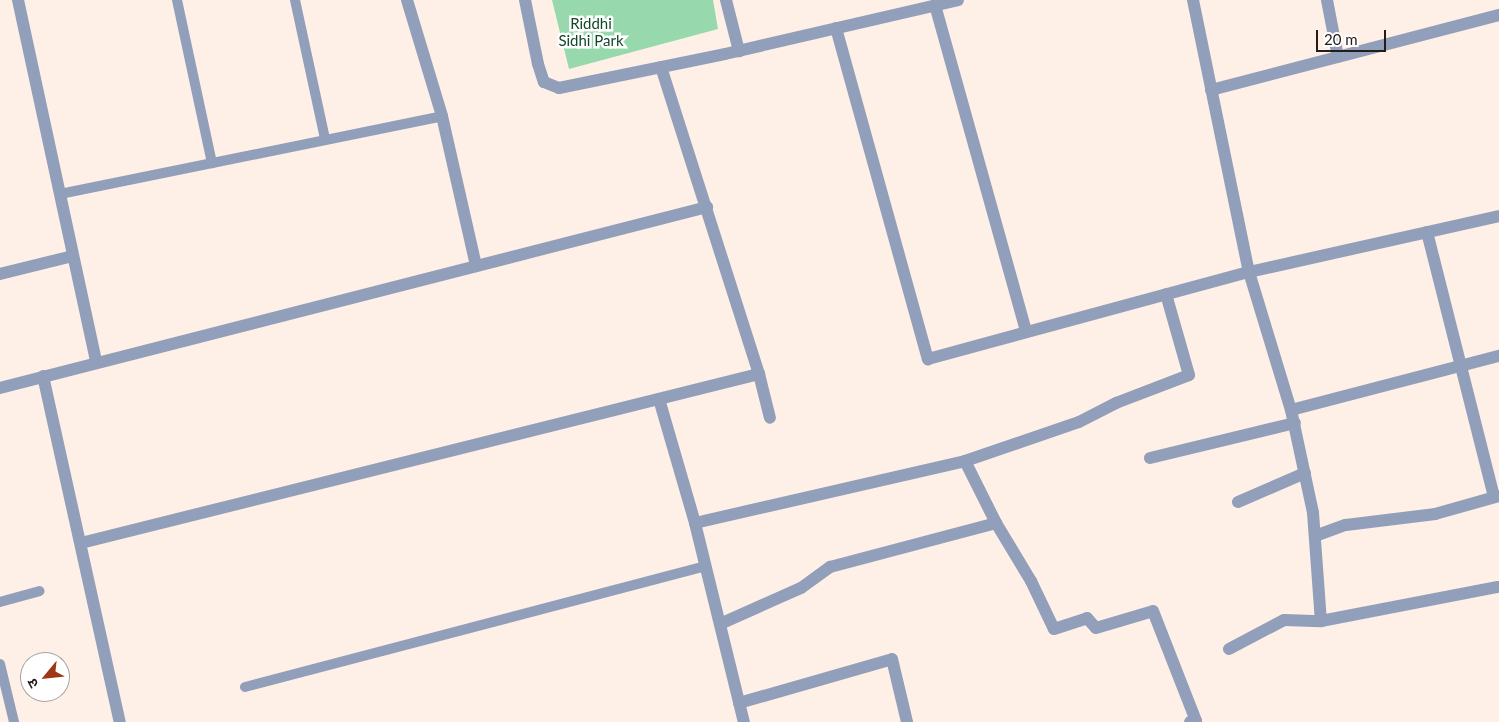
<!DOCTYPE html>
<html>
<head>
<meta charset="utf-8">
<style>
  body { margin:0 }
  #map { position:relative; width:1499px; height:722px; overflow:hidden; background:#fef0e6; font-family:Lato,"Noto Sans Devanagari",sans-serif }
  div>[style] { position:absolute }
  .green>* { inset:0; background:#97d8ad }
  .lane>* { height:10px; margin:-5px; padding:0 5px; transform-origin:5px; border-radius:5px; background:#929fba }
  .street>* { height:12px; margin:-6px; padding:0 6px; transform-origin:6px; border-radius:6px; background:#929fba }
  span { translate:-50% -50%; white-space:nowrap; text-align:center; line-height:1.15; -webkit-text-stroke:5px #fff; paint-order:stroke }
  .park-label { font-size:15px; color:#13472a }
  .north { position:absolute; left:20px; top:652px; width:50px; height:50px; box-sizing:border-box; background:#fff; border:1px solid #a7a4a2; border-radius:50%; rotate:242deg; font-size:14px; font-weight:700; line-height:20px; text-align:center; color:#241c16 }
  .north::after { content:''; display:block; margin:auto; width:18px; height:22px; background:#9e3716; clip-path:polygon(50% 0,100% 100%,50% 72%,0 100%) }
  .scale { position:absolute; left:1316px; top:30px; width:70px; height:22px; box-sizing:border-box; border:2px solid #241c16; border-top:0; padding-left:6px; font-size:15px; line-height:18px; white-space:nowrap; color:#241c16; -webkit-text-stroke:4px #fff; paint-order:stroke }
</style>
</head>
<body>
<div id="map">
  <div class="green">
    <i style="clip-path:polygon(552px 0,713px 0,718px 29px,569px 69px)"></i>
  </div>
  <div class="lane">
    <i style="left:177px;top:0;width:167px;rotate:77.9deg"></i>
    <i style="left:295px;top:0;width:142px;rotate:77.8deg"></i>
    <i style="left:60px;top:194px;width:390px;rotate:-11.5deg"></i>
    <i style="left:0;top:602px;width:41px;rotate:-15.4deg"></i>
    <i style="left:0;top:664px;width:60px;rotate:76.4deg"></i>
    <i style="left:245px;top:687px;width:476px;rotate:-14.7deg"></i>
  </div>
  <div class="street">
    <i style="left:18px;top:0;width:369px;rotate:77.8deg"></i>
    <i style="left:407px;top:0;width:121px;rotate:73.2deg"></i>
    <i style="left:442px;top:116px;width:154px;rotate:77.2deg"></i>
    <i style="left:525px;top:0;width:65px;rotate:78.5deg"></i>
    <i style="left:538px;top:64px;width:19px;rotate:72deg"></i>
    <i style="left:544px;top:82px;width:16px;rotate:22deg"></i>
    <i style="left:559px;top:88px;width:169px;rotate:-11.6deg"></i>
    <i style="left:725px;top:54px;width:239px;rotate:-13deg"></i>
    <i style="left:726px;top:0;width:53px;rotate:75.7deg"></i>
    <i style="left:1193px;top:0;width:278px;rotate:78.4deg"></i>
    <i style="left:1249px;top:272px;width:144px;rotate:73.1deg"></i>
    <i style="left:1291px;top:410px;width:105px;rotate:77.9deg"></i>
    <i style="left:1313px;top:513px;width:108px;rotate:85.8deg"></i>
    <i style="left:1327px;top:0;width:58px;rotate:79.1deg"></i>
    <i style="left:935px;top:5px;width:339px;rotate:74.4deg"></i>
    <i style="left:836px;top:28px;width:344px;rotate:74.5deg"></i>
    <i style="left:928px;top:359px;width:333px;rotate:-15.2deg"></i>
    <i style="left:1249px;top:272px;width:256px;rotate:-12.6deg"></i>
    <i style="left:661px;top:67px;width:322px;rotate:72.3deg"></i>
    <i style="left:759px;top:374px;width:45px;rotate:76deg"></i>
    <i style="left:1211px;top:90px;width:298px;rotate:-14.6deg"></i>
    <i style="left:1427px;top:232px;width:273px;rotate:75.8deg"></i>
    <i style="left:0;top:274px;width:75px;rotate:-13.9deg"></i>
    <i style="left:43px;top:376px;width:354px;rotate:77.5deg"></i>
    <i style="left:0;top:388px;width:730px;rotate:-14.36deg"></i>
    <i style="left:659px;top:399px;width:129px;rotate:73.8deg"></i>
    <i style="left:695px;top:523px;width:205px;rotate:76.2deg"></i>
    <i style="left:1291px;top:410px;width:215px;rotate:-14.6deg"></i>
    <i style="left:1150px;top:458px;width:149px;rotate:-13.6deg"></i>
    <i style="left:965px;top:461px;width:69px;rotate:63.4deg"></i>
    <i style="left:996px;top:523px;width:68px;rotate:58.9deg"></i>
    <i style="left:1031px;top:581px;width:53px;rotate:64.4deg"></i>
    <i style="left:1054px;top:629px;width:35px;rotate:-18deg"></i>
    <i style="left:1087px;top:618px;width:13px;rotate:48deg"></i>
    <i style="left:1096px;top:628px;width:59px;rotate:-16.6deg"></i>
    <i style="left:1153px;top:611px;width:118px;rotate:68.6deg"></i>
    <i style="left:1196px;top:721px;width:6px;rotate:171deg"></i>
    <i style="left:1238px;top:502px;width:73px;rotate:-23.4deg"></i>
    <i style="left:695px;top:523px;width:277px;rotate:-12.9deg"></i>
    <i style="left:965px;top:461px;width:120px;rotate:-18.9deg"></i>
    <i style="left:1079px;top:422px;width:42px;rotate:-27.2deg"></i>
    <i style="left:1116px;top:403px;width:78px;rotate:-21deg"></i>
    <i style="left:1189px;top:375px;width:84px;rotate:-105.9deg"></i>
    <i style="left:1315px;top:536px;width:33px;rotate:-20deg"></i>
    <i style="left:1346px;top:525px;width:90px;rotate:-7deg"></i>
    <i style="left:1435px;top:514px;width:66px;rotate:-15.7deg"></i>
    <i style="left:81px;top:543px;width:699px;rotate:-14deg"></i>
    <i style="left:720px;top:624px;width:89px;rotate:-24deg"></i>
    <i style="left:801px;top:588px;width:36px;rotate:-36deg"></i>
    <i style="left:830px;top:567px;width:172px;rotate:-14.8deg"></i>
    <i style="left:1229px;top:649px;width:62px;rotate:-27.8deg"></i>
    <i style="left:1284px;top:620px;width:37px;rotate:2deg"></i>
    <i style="left:1321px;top:621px;width:180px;rotate:-10.9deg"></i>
    <i style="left:739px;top:703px;width:159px;rotate:-16deg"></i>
    <i style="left:892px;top:659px;width:65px;rotate:76.6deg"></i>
  </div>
  <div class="park-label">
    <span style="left:591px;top:32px">Riddhi<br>Sidhi Park</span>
  </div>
  <div class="north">उ</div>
  <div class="scale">20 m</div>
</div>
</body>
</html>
